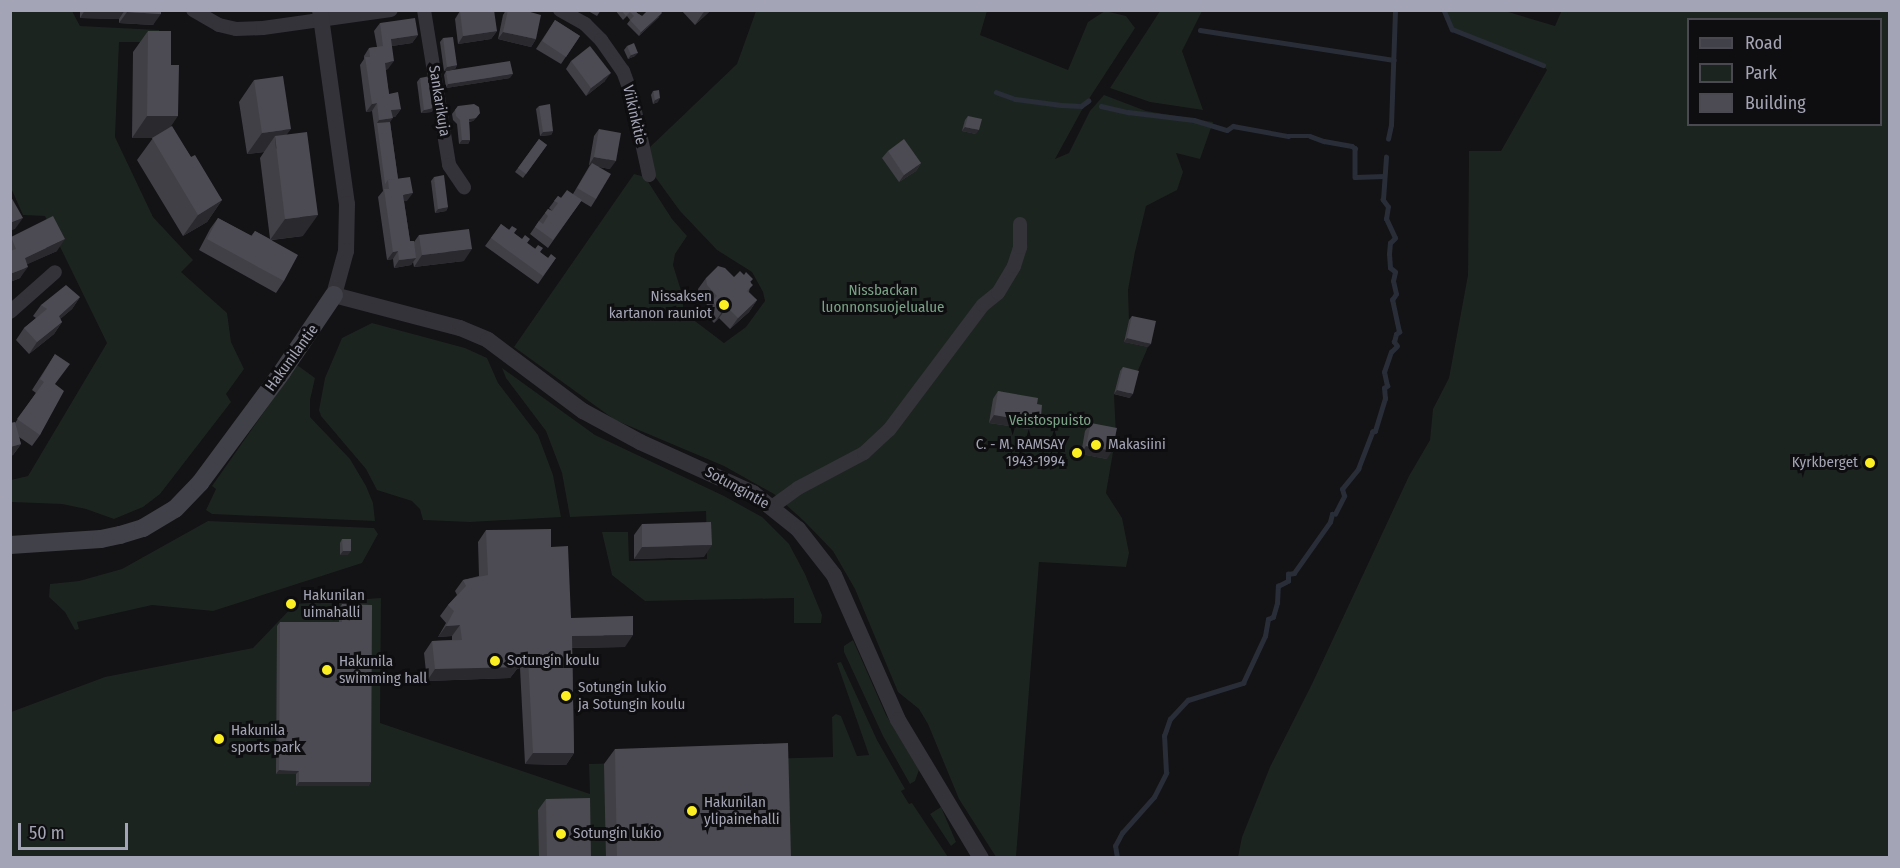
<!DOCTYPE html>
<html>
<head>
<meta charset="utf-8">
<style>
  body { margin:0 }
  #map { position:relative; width:1900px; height:868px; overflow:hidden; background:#131214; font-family:"Fira Sans Condensed",sans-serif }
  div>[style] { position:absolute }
  .green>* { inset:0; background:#1c241f }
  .stream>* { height:4.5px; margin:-2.25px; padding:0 2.25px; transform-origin:2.25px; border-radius:2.25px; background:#282d38 }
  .minor>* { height:14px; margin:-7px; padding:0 7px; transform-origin:7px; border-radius:7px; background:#343339 }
  .tertiary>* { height:16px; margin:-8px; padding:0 8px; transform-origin:8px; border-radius:8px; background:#343339 }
  .secondary>* { height:18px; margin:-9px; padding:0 9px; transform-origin:9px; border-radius:9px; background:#414149 }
  .wall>* { inset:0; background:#414047 }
  .shaded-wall>* { inset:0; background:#2a292e }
  .building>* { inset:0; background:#4c4b53 }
  .dots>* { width:16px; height:16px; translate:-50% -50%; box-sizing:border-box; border:3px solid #0e0d0f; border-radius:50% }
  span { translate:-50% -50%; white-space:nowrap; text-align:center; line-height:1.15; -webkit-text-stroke:6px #0e0d0f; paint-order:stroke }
  .street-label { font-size:15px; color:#a3a4b5 }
  .park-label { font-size:15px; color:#79a286 }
  .poi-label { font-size:15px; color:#a3a4b5 }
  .right { translate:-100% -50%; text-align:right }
  .left { translate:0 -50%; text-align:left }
  .frame { position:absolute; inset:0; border:12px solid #a3a4b5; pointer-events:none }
  .legend { position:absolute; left:1687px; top:18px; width:195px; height:108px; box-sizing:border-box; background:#0e0d0f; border:2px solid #4a4951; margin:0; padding:8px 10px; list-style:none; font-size:18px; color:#a3a4b5 }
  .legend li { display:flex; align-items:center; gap:12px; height:30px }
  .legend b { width:30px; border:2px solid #4a4951 }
  .scale { position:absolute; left:18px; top:823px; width:110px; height:27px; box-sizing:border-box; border:3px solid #a3a4b5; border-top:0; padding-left:8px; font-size:18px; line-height:21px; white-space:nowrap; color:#a3a4b5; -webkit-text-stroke:4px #0e0d0f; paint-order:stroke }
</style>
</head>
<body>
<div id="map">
  <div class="green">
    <i style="clip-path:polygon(evenodd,1562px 10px,1889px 11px,1889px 857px,1238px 857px,1242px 837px,1270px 767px,1312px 684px,1409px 476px,1430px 440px,1433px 409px,1449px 378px,1468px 275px,1469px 151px,1501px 151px,1547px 70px,1543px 65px,1452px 29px,1444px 11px,1505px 11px,1555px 26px,1562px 10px,1688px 20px,1880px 20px,1880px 124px,1688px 124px,1688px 20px)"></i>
    <i style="clip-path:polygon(10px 11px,72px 11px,80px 26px,159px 30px,159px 42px,119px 42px,115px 137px,153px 217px,193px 260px,181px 272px,227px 313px,231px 342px,244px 369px,226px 394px,231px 402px,160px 494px,143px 507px,114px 519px,86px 509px,62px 504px,11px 502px,11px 480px,28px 476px,107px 343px,45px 216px,23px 215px,11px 188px)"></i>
    <i style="clip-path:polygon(756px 11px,987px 11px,980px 35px,1068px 70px,1088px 22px,1105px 11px,1126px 16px,1135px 28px,1083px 108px,1055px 159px,1069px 153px,1090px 111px,1104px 95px,1146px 111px,1213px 122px,1200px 159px,1176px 153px,1183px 172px,1177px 190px,1146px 206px,1135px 252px,1128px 290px,1129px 320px,1124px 342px,1148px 347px,1136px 375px,1120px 371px,1114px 394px,1116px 435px,1106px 493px,1122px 518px,1129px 553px,1126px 567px,1039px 562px,1016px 857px,996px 857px,959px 799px,928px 724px,919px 709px,898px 692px,855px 589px,833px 551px,804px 521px,774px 494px,724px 466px,615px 420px,514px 347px,634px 174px,645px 177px,672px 219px,687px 236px,675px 254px,673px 265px,683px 297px,683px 312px,724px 343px,746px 327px,765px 301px,763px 292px,752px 272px,717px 250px,680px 211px,653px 174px,650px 147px,737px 64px)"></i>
    <i style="clip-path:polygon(1160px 11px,1202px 11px,1182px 51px,1203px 110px,1150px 102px,1110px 88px)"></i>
    <i style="clip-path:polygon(372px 323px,465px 348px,487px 358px,498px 383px,538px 435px,553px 475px,561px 517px,470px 522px,423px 520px,420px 509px,412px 501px,377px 490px,366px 469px,321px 416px,319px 410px,325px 378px,342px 338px)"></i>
    <i style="clip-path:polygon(297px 365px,315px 378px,310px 400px,310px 417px,350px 459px,366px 486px,373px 503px,375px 521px,212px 514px,206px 510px,216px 489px,212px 486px)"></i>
    <i style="clip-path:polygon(502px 368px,595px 435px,724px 496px,762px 517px,789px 544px,805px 574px,822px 615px,821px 623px,794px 623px,794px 598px,645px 601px,612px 575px,602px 532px,628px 532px,629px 561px,707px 559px,706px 511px,570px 517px,562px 473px,546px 431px,506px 378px)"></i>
    <i style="clip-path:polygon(208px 521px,374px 528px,378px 534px,362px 563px,213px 611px,152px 605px,77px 622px,79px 629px,75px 630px,65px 612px,49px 597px,50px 584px,79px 581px,122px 569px)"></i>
    <i style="clip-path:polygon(381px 598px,380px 723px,590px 794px,589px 764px,833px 757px,832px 717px,836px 714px,841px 716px,857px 756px,869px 755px,837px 663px,841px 662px,877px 740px,905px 789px,901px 791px,909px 804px,912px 803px,948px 857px,11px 858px,11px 712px,105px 677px,253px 648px,295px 604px)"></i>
    <i style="clip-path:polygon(853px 640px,886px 715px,919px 770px,915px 781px,910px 784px,883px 736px,844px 652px,844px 646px)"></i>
    <i style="clip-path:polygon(941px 807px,956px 842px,951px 846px,930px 814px)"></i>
  </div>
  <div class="stream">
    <i style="left:1444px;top:10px;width:21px;rotate:67deg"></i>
    <i style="left:1452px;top:29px;width:98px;rotate:21.6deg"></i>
    <i style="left:1200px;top:30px;width:196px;rotate:8.8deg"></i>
    <i style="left:996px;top:92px;width:20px;rotate:20deg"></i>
    <i style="left:1015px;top:99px;width:46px;rotate:7.4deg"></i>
    <i style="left:1061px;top:105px;width:20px;rotate:3deg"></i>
    <i style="left:1081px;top:106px;width:9px;rotate:-36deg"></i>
    <i style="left:1101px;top:106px;width:28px;rotate:13deg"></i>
    <i style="left:1128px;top:112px;width:66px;rotate:6.9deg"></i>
    <i style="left:1194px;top:120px;width:34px;rotate:17deg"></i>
    <i style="left:1227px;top:130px;width:7px;rotate:-34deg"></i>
    <i style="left:1233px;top:126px;width:56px;rotate:10.3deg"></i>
    <i style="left:1288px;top:136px;width:22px"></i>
    <i style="left:1310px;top:136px;width:15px;rotate:20deg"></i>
    <i style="left:1324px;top:141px;width:28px;rotate:10deg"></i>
    <i style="left:1352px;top:146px;width:4px;rotate:34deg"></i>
    <i style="left:1355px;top:148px;width:29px;rotate:90deg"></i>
    <i style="left:1355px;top:177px;width:29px;rotate:-2deg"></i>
    <i style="left:1388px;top:139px;width:14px;rotate:-78deg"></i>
    <i style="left:1391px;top:125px;width:115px;rotate:-88deg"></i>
    <i style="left:1117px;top:858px;width:12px;rotate:-99deg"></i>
    <i style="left:1115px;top:846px;width:15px;rotate:-62deg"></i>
    <i style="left:1122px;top:833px;width:48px;rotate:-48.4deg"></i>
    <i style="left:1154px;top:797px;width:27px;rotate:-63deg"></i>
    <i style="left:1166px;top:773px;width:37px;rotate:-93deg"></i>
    <i style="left:1164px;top:736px;width:18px;rotate:-71deg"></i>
    <i style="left:1170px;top:719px;width:26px;rotate:-47deg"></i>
    <i style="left:1188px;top:700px;width:58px;rotate:-17.2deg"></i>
    <i style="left:1243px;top:683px;width:52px;rotate:-64.9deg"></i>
    <i style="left:1265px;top:636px;width:17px;rotate:-80deg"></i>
    <i style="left:1268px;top:619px;width:5px;rotate:-22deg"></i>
    <i style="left:1273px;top:617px;width:15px;rotate:-74deg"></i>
    <i style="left:1277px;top:603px;width:17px;rotate:-87deg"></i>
    <i style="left:1278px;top:586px;width:11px;rotate:-27deg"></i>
    <i style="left:1288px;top:581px;width:7px;rotate:-90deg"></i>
    <i style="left:1288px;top:574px;width:6px;rotate:-9deg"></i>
    <i style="left:1294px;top:573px;width:62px;rotate:-54.8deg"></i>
    <i style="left:1330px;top:522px;width:8px;rotate:-76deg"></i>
    <i style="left:1332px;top:514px;width:3px"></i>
    <i style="left:1335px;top:514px;width:20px;rotate:-63deg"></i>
    <i style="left:1344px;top:496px;width:7px;rotate:-106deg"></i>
    <i style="left:1342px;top:489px;width:26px;rotate:-51deg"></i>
    <i style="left:1358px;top:469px;width:40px;rotate:-69deg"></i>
    <i style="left:1372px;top:432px;width:3px;rotate:-18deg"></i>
    <i style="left:1375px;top:431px;width:34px;rotate:-73deg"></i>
    <i style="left:1385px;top:399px;width:11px;rotate:-95deg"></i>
    <i style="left:1384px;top:388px;width:4px;rotate:-34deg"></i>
    <i style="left:1387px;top:386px;width:14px;rotate:-102deg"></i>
    <i style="left:1384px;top:372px;width:21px;rotate:-71deg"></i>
    <i style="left:1391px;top:352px;width:8px;rotate:-45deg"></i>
    <i style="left:1397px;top:346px;width:5px;rotate:-127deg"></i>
    <i style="left:1394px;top:342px;width:8px;rotate:-76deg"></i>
    <i style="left:1396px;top:334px;width:4px;rotate:-34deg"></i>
    <i style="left:1399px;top:332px;width:33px;rotate:-102deg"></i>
    <i style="left:1392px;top:300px;width:7px;rotate:-56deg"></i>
    <i style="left:1396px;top:294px;width:13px;rotate:-103deg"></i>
    <i style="left:1393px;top:281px;width:9px;rotate:-77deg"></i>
    <i style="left:1395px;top:272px;width:6px;rotate:-141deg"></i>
    <i style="left:1390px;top:268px;width:14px;rotate:-94deg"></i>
    <i style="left:1389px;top:254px;width:11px;rotate:-85deg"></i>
    <i style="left:1390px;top:243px;width:7px;rotate:-45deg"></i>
    <i style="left:1395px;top:238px;width:21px;rotate:-115deg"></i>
    <i style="left:1386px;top:219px;width:12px;rotate:-81deg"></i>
    <i style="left:1388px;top:207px;width:9px;rotate:-126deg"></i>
    <i style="left:1383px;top:200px;width:43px;rotate:-86deg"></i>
  </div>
  <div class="minor">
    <i style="left:193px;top:10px;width:30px;rotate:30deg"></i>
    <i style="left:219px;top:25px;width:17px;rotate:13deg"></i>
    <i style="left:236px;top:29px;width:27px;rotate:-2deg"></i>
    <i style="left:263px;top:28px;width:129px;rotate:-8deg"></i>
    <i style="left:424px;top:10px;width:157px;rotate:80.8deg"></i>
    <i style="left:449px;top:165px;width:27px;rotate:56deg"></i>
    <i style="left:560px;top:10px;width:29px;rotate:29deg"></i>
    <i style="left:585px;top:24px;width:23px;rotate:45deg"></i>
    <i style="left:601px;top:40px;width:38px;rotate:55deg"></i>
    <i style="left:623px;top:71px;width:23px;rotate:70deg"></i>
    <i style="left:631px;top:93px;width:84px;rotate:77.6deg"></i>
    <i style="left:10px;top:312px;width:60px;rotate:-41.6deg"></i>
    <i style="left:772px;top:507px;width:32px;rotate:-36deg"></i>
    <i style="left:798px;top:488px;width:75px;rotate:-27.9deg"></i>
    <i style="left:864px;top:453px;width:34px;rotate:-43deg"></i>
    <i style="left:889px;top:430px;width:156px;rotate:-53.1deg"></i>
    <i style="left:983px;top:305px;width:19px;rotate:-39deg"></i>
    <i style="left:998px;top:293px;width:31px;rotate:-59deg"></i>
    <i style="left:1014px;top:266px;width:20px;rotate:-72deg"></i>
    <i style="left:1020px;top:247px;width:23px;rotate:-90deg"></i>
  </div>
  <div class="tertiary">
    <i style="left:320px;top:10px;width:196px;rotate:82.1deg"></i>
    <i style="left:347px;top:204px;width:47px;rotate:91.2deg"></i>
    <i style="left:346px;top:251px;width:46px;rotate:105.3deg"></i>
    <i style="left:334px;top:295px;width:130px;rotate:14.7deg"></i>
    <i style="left:460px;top:328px;width:30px;rotate:23deg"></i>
    <i style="left:488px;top:340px;width:119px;rotate:36.8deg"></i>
    <i style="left:583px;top:411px;width:65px;rotate:28.5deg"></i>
    <i style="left:640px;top:442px;width:124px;rotate:24.3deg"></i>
    <i style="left:753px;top:493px;width:58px;rotate:38.7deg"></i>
    <i style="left:798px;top:529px;width:58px;rotate:52deg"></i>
    <i style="left:834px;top:575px;width:158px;rotate:66.2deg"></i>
    <i style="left:898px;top:720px;width:161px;rotate:59deg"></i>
  </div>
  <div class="secondary">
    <i style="left:10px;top:545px;width:91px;rotate:-3.8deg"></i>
    <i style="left:101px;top:539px;width:19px;rotate:-12deg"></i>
    <i style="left:120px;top:535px;width:24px;rotate:-17deg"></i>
    <i style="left:143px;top:528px;width:37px;rotate:-31deg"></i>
    <i style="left:175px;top:509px;width:36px;rotate:-46deg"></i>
    <i style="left:200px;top:483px;width:138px;rotate:-53.5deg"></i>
    <i style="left:282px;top:372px;width:93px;rotate:-56deg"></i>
  </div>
  <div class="wall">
    <i style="clip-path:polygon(80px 10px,161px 10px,153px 25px,119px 23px,119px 19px,80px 18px)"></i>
    <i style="clip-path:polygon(506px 10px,523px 10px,536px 39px,531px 47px,498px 39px,503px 15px)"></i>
    <i style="clip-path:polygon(589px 10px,601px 10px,597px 16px,588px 11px)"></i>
    <i style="clip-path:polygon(615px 10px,635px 10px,637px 13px,642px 16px,659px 17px,639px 36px,627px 24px,630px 20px,627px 16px,623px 20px)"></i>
    <i style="clip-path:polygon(681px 10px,711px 10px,695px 25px)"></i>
    <i style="clip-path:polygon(460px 11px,497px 31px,491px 39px,458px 44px,455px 19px)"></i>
    <i style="clip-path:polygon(555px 20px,580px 36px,561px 64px,536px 49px)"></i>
    <i style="clip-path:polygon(380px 23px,418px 35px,412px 43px,392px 46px,388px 69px,385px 70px,389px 94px,401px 109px,395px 117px,392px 117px,390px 122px,398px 179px,407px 201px,404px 201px,410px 241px,414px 242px,419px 235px,464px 261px,414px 267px,413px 262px,411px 265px,394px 268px,393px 259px,387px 260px,378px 197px,383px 191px,372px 111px,366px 112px,360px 65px,364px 59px,364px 56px,369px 48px,377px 47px,374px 31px)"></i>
    <i style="clip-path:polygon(148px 31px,171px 127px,191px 157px,222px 200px,207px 222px,183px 236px,137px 160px,153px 138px,132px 138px,133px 52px)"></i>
    <i style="clip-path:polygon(443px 38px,457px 65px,455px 69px,444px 71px,440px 42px)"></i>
    <i style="clip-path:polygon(627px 46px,635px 56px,628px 59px,624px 50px)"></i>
    <i style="clip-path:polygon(571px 61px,605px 81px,586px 96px,566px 69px)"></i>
    <i style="clip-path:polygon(446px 71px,510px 78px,446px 88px,444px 75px)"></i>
    <i style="clip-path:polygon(420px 78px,432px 112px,421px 113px,417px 82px)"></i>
    <i style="clip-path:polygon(254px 80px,286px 135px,303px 236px,272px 240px,284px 281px,276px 293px,199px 250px,210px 229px,218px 218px,251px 236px,255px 231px,270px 239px,260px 158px,264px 152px,247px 154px,239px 102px)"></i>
    <i style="clip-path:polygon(653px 91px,658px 102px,653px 104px,651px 95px)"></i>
    <i style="clip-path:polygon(458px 106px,480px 113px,473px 121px,469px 122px,470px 140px,468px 144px,459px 144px,457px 124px,453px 120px,452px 114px)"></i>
    <i style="clip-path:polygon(539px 106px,553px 131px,551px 135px,540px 136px,536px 109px)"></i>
    <i style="clip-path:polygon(968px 116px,976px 134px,962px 131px,965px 120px)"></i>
    <i style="clip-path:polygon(599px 129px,610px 169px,599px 167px,596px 199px,591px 207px,581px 201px,548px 248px,530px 234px,539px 221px,543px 224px,539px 221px,548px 209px,552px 211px,549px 208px,558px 196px,561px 198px,573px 194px,590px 165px,589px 165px,594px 136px)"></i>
    <i style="clip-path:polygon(539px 139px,547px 145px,523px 178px,515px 172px)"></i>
    <i style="clip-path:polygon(888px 151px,921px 163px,916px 171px,899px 182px,882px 158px)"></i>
    <i style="clip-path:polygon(434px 177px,448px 207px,446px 211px,435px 213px,431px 181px)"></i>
    <i style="clip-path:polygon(501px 224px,548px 258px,556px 258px,538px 284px,485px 246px)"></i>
    <i style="clip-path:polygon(10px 237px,57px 251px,27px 264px,20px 278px,10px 282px)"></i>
    <i style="clip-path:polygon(734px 277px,751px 282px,749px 292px,757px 300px,749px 312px,730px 329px,719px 318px,714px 323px,704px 312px,708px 306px,699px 296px,698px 289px,706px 278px)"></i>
    <i style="clip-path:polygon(80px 297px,72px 309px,60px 319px,62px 322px,54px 334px,29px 354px,16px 340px,24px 328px,36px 318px,33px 316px,41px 305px)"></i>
    <i style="clip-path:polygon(1132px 316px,1148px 347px,1124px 342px,1129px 320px)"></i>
    <i style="clip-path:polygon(55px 354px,55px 384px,40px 435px,32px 446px,19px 437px,21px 444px,13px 455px,10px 456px,10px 423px,15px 423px,36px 393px,32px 390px)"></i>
    <i style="clip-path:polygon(1123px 367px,1130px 398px,1114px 394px,1120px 371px)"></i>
    <i style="clip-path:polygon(998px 391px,1037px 404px,1035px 424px,1033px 423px,1029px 429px,989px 423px,993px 399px)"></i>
    <i style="clip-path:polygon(1091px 423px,1107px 459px,1081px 454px,1085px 431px)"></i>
    <i style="clip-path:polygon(642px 524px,704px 557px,634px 559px,634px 535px)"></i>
    <i style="clip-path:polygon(486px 530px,551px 547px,571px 618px,625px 647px,572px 648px,574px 753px,566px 765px,525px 764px,520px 668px,517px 669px,510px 678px,427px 681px,424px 653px,432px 641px,452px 640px,452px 636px,438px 637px,446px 623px,440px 616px,448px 605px,457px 595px,455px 591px,463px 580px,479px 576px,478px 542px)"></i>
    <i style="clip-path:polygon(342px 539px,348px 555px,340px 555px,340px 543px)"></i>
    <i style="clip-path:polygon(342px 604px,371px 782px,368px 786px,296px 786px,296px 774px,276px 774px,277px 626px,280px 622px,339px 622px,339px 608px)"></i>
    <i style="clip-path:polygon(615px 749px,791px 858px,606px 858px,604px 764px)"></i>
    <i style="clip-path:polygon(546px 799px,591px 858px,539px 858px,538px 810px)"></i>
  </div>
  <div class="shaded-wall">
    <i style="clip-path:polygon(85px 10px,125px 10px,119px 19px,80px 18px)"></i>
    <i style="clip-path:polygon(706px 10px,711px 10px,695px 25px,703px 13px)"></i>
    <i style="clip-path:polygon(127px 12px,161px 14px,153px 25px,119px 23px)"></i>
    <i style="clip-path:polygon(662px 13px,659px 17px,639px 36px,641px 32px)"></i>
    <i style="clip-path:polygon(497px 31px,491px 39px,458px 44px,463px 36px)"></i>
    <i style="clip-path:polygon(503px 32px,536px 39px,531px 47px,498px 39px)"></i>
    <i style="clip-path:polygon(418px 35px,412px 43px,385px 47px,391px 39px)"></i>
    <i style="clip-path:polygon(638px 53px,635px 56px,628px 59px,631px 55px)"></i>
    <i style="clip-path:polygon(394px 61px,388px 69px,379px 70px,385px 63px)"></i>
    <i style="clip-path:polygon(457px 65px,455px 69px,444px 71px,447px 67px)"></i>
    <i style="clip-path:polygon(611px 73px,605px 81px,586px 96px,591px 88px)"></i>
    <i style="clip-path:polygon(513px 74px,510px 78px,446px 88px,448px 84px)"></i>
    <i style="clip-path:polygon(660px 98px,658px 102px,653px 104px,655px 100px)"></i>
    <i style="clip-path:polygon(377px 103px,372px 111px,366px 112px,372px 104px)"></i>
    <i style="clip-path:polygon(434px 108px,432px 112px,421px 113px,424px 110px)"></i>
    <i style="clip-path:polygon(401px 109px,395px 117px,386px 118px,391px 110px)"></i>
    <i style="clip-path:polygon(147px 116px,178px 116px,163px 138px,132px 138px)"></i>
    <i style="clip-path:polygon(393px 118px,387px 126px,377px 123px,379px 120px)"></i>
    <i style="clip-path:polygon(476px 118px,473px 121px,466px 122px,469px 119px)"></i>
    <i style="clip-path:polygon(965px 127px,979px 130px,976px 134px,962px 131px)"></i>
    <i style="clip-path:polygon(291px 129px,276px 149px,275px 136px,264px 152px,247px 154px,262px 133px)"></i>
    <i style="clip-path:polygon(553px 131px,551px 135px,540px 136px,543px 132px)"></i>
    <i style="clip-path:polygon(462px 140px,470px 140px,468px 144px,459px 144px)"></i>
    <i style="clip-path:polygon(594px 157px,616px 161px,610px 169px,589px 165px)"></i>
    <i style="clip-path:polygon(921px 163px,916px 171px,899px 182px,904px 175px)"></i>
    <i style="clip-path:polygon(413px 193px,407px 201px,398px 202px,403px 195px)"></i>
    <i style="clip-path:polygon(222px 200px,207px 222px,183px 236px,198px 215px)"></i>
    <i style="clip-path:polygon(448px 207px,446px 211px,435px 213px,438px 209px)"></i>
    <i style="clip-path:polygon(318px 215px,303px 236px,270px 240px,285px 219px)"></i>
    <i style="clip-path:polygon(23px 218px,15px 229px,10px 231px,10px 223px)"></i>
    <i style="clip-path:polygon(65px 239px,57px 251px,17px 269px,25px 258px)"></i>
    <i style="clip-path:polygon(472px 249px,464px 261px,414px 267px,422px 255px)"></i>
    <i style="clip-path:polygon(398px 251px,393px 259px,387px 260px,393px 252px)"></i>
    <i style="clip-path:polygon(416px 258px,411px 265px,394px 268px,399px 260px)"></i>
    <i style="clip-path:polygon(28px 267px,20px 278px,10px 282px,10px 274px)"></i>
    <i style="clip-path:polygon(80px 297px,72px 309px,51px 327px,59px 316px)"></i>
    <i style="clip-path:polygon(757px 300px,749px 312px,730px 329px,738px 318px)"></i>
    <i style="clip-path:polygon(727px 307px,719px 318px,714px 323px,722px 312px)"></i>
    <i style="clip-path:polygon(62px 322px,54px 334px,29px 354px,37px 342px)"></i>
    <i style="clip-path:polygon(1127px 338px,1151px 344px,1148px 347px,1124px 342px)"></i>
    <i style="clip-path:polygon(1117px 390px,1133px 394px,1130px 398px,1114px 394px)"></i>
    <i style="clip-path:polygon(994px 415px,1035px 415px,1041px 416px,1035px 424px,1033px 423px,1029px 429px,989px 423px)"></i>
    <i style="clip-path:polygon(21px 444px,13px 455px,10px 456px,10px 447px)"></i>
    <i style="clip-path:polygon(1086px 446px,1112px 451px,1107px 459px,1081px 454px)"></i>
    <i style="clip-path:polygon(712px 545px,704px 557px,634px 559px,642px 547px)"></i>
    <i style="clip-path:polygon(343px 551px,351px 551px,348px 555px,340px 555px)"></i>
    <i style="clip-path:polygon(460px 625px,452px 636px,438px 637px,446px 626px)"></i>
    <i style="clip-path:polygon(633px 635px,625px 647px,564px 648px,572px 636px)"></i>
    <i style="clip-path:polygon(528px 657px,520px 668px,517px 669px,510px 678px,427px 681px,435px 669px,518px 658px)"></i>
    <i style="clip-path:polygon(533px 753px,574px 753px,566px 765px,525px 764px)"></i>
    <i style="clip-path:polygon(279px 770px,299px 771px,296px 774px,276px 774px)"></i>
    <i style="clip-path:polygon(299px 782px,371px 782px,368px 786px,296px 786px)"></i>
  </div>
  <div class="building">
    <i style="clip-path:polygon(127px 10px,161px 10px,161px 14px,127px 12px)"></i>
    <i style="clip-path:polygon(466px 10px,494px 10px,497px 31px,463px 36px,460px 11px)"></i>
    <i style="clip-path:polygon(508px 10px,523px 10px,541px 15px,536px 39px,503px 32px)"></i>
    <i style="clip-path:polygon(621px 10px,635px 10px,637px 13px,642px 16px,648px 10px,660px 10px,662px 13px,641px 32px,630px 20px,634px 16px,630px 12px,626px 16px)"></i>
    <i style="clip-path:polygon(415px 18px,418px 35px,391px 39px,394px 61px,385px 63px,389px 94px,398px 92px,401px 109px,391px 110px,393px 118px,379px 120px,377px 103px,372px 104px,365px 57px,370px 57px,369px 48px,383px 46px,380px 23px)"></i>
    <i style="clip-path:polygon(555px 20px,580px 36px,566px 57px,542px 41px)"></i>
    <i style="clip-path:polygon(148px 31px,171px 31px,171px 65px,179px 65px,178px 116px,147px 116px)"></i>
    <i style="clip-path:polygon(453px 37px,457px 65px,447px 67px,443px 38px)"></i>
    <i style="clip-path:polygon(634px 43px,638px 53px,631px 55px,627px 46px)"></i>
    <i style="clip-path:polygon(590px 46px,611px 73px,591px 88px,571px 61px)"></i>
    <i style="clip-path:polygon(510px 61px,513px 74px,448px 84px,446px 71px)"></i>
    <i style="clip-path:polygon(283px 76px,291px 129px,262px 133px,254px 80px)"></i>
    <i style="clip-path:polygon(430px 76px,434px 108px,424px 110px,420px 78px)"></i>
    <i style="clip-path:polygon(659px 90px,660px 98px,655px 100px,653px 91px)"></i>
    <i style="clip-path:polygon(474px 104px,479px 107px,480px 113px,476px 118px,469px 119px,470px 140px,462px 140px,460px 120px,456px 116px,455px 110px,458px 106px)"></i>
    <i style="clip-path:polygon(550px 104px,553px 131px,543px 132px,539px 106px)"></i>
    <i style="clip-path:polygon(968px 116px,982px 119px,979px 130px,965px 127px)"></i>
    <i style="clip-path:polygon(390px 122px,398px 179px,388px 180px,385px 184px,377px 123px)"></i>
    <i style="clip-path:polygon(172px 126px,191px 157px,195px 155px,222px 200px,198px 215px,152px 138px)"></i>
    <i style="clip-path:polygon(599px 129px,621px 133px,616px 161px,594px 157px)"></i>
    <i style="clip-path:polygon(307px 132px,318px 215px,285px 219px,275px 136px)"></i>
    <i style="clip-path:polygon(539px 139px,547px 145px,526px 174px,518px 168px)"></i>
    <i style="clip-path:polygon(904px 139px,921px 163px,904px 175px,888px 151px)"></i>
    <i style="clip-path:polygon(592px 163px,611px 174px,596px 199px,577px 188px)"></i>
    <i style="clip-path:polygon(444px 175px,448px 207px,438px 209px,434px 177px)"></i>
    <i style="clip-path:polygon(410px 177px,413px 193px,403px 195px,410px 241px,414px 241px,416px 258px,399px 260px,398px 251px,393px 252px,384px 189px,389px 189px,388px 180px)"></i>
    <i style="clip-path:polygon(567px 190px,582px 200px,553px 240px,535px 227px,539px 221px,543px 224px,548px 216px,545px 213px,548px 209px,552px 211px,558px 203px,554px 201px,558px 196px,561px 198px)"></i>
    <i style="clip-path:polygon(10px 195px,23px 218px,10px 223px)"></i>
    <i style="clip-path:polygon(53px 216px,65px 239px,25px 258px,28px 267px,10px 274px,10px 251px,16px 249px,11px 237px)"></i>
    <i style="clip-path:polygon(218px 218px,252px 236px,255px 231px,298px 255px,284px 281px,207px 239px)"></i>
    <i style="clip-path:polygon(501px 224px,509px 230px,512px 226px,517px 229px,514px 233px,522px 239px,525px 235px,530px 239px,527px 243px,535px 249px,538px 245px,543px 248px,540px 252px,548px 258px,551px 254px,556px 258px,543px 276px,491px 238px)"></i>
    <i style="clip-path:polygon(469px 229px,472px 249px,422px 255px,419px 235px)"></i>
    <i style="clip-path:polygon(718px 266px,725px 268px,734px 277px,740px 271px,744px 275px,746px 272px,753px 279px,750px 282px,753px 285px,747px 291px,757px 300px,738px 318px,727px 307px,722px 312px,712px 301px,717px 296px,707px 285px,706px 278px)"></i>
    <i style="clip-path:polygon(66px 285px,80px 297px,59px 316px,62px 322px,37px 342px,24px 328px,47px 309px,41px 305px)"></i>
    <i style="clip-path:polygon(1132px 316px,1156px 321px,1151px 344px,1127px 338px)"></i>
    <i style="clip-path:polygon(55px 354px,70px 364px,55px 384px,64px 391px,40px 435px,17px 419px,44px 382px,40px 379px)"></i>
    <i style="clip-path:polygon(1123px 367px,1139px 371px,1133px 394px,1117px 390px)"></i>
    <i style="clip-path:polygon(998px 391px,1038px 398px,1037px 404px,1042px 405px,1041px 416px,1035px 415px,1034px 422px,994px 415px)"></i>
    <i style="clip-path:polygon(15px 422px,21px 444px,10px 447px,10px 423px)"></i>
    <i style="clip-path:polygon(1091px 423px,1117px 428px,1112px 451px,1086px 446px)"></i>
    <i style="clip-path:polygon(711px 522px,712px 545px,642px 547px,642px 524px)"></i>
    <i style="clip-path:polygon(551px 529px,551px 547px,568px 546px,571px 618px,633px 616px,633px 635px,572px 636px,574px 753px,533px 753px,528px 657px,518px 658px,518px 667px,435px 669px,432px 641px,462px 640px,460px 625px,446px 626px,454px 611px,448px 605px,466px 586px,463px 580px,488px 575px,486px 530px)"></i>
    <i style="clip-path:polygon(342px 539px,351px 539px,351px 551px,343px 551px)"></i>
    <i style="clip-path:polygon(342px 604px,372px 605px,371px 782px,299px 782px,299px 771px,279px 770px,280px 622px,342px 622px)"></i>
    <i style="clip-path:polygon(788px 743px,791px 858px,617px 858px,615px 749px)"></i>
    <i style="clip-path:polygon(590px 798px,591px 858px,547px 858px,546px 799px)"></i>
  </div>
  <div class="dots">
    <i style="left:724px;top:305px;background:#fbee23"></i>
    <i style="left:1096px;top:445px;background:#fbee23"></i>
    <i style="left:1077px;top:453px;background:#fbee23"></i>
    <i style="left:1870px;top:463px;background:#fbee23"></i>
    <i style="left:291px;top:604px;background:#fbee23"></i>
    <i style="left:495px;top:661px;background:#fbee23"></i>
    <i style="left:327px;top:670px;background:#fbee23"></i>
    <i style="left:566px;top:696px;background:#fbee23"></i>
    <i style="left:219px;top:739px;background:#fbee23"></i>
    <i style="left:692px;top:811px;background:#fbee23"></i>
    <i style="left:561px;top:834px;background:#fbee23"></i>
  </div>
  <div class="street-label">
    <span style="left:439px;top:101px;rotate:81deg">Sankarikuja</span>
    <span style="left:634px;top:115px;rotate:77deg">Viikinkitie</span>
    <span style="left:292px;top:358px;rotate:-54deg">Hakunilantie</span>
    <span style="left:737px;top:488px;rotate:29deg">Sotungintie</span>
  </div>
  <div class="park-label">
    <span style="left:883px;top:299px">Nissbackan<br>luonnonsuojelualue</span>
    <span style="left:1050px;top:421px">Veistospuisto</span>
  </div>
  <div class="poi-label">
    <span class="right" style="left:712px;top:305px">Nissaksen<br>kartanon rauniot</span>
    <span class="right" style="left:1065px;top:453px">C. - M. RAMSAY<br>1943-1994</span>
    <span class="left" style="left:1108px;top:445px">Makasiini</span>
    <span class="right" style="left:1858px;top:463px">Kyrkberget</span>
    <span class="left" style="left:303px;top:604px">Hakunilan<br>uimahalli</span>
    <span class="left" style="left:339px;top:670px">Hakunila<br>swimming hall</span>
    <span class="left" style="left:507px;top:661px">Sotungin koulu</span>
    <span class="left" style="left:578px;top:696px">Sotungin lukio<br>ja Sotungin koulu</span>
    <span class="left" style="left:231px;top:739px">Hakunila<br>sports park</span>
    <span class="left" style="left:704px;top:811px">Hakunilan<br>ylipainehalli</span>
    <span class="left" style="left:573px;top:834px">Sotungin lukio</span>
  </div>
  <div class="frame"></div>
  <ul class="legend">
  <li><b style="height:8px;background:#414149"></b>Road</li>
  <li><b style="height:16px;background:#1c241f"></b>Park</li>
  <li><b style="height:16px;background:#4c4b53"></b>Building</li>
  </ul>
  <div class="scale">50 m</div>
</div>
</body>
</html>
